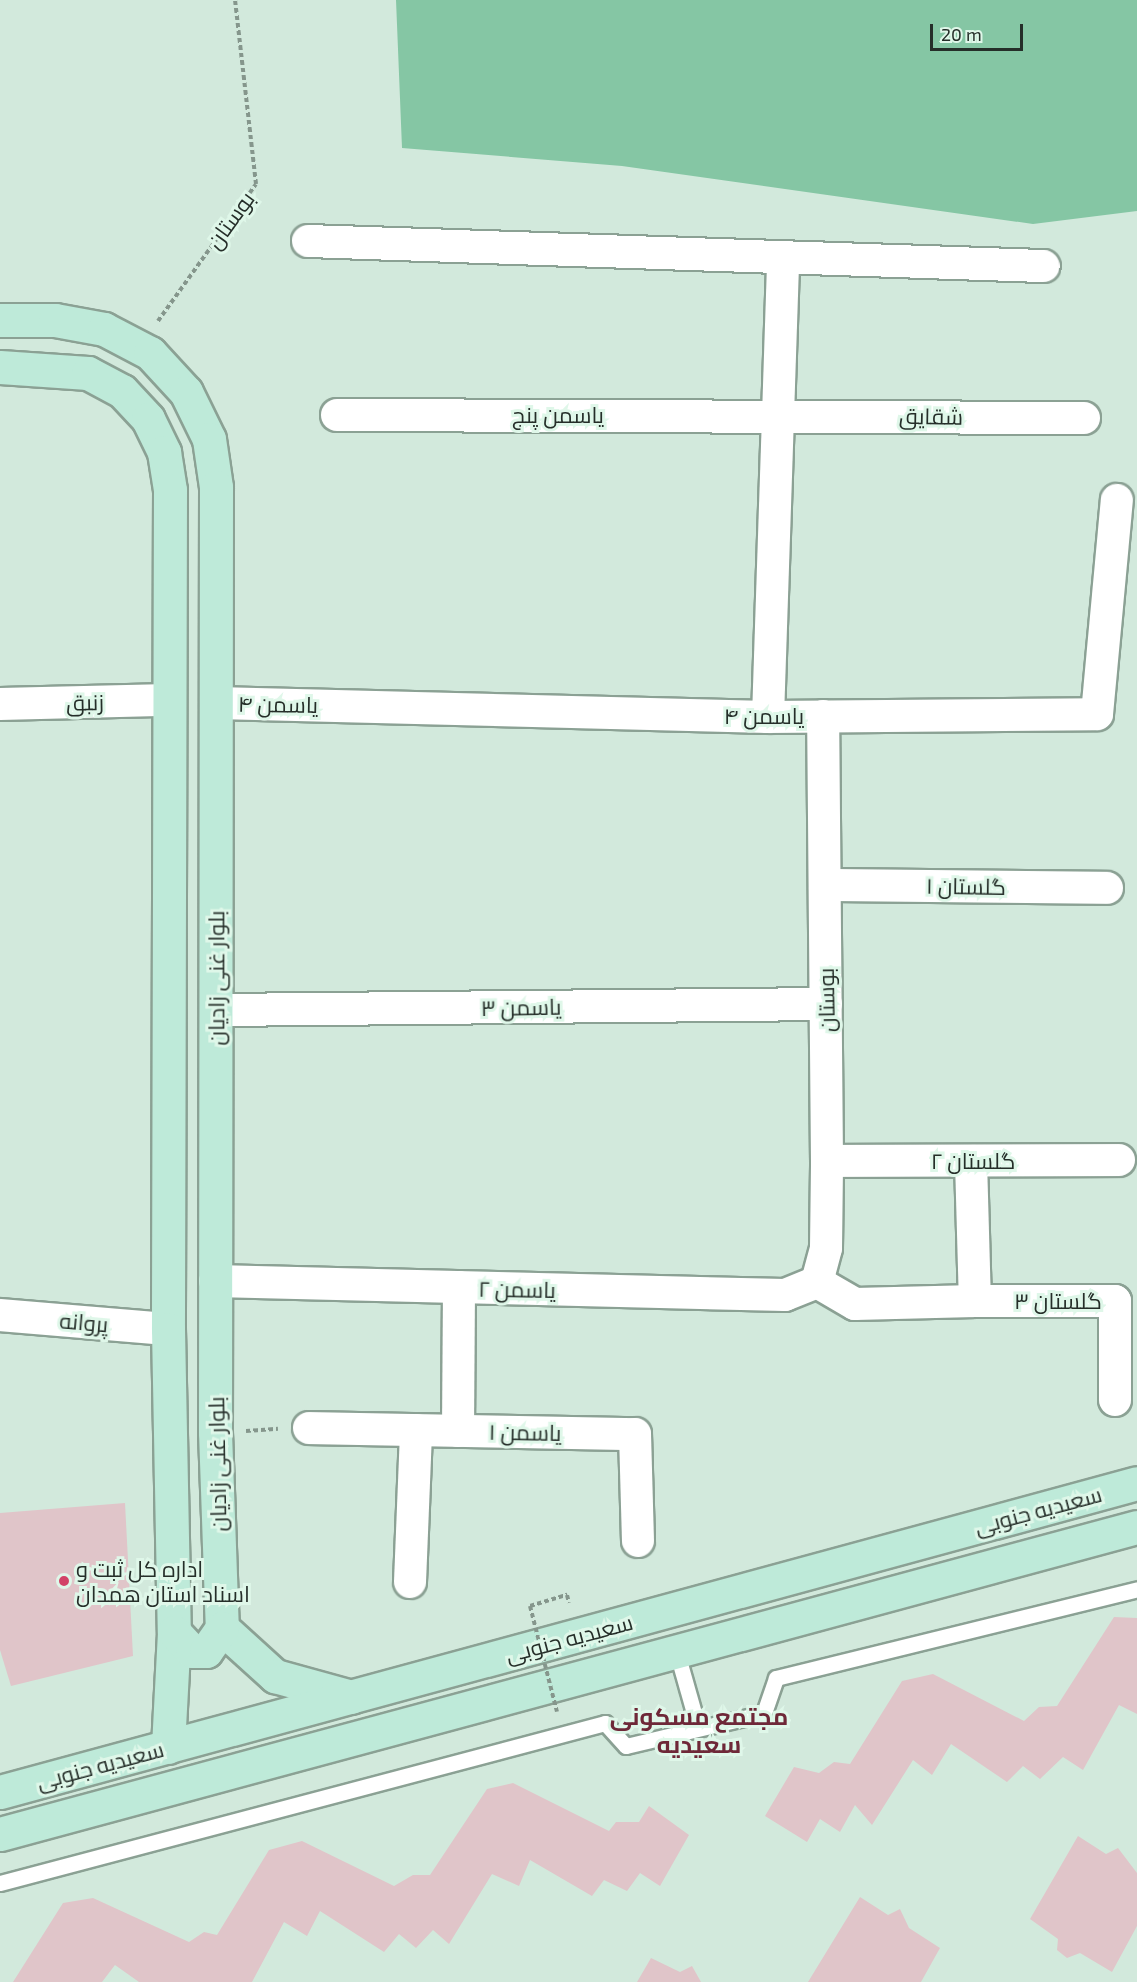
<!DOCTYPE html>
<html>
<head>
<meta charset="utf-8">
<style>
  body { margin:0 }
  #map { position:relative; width:1137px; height:1982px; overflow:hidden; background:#d2e9dc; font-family:"Exo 2",Cairo,sans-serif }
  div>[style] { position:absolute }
  .forest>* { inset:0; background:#85c6a4 }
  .building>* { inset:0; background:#e0c5c9 }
  .path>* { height:4px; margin-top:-2px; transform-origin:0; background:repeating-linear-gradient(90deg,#85968c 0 4.5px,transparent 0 7.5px) }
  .roads { filter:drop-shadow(2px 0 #8ba194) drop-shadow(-2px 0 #8ba194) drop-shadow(0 2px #8ba194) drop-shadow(0 -2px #8ba194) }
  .lane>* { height:15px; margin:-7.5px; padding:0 7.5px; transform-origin:7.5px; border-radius:7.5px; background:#fff }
  .street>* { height:32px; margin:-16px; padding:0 16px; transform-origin:16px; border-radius:16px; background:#fff }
  .secondary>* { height:33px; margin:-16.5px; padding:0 16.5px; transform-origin:16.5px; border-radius:16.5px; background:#beead9 }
  .path-bridge>* { height:4px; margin-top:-2px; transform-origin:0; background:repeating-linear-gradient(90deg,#85968c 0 4.5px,transparent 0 7.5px) }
  .dots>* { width:16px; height:16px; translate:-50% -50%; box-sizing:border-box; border:3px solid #dff7e9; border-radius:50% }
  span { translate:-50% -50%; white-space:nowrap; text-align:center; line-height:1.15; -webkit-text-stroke:6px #dff7e9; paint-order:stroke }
  .street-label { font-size:22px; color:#252e29 }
  .poi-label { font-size:22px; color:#252e29 }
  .left { translate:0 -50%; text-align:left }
  .neighbourhood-label { font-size:24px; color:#6e2838; font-weight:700 }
  .scale { position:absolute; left:930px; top:24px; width:93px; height:27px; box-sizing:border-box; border:3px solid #252e29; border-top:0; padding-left:8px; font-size:18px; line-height:21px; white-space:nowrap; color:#252e29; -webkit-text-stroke:4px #dff7e9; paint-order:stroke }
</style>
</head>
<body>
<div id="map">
  <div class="forest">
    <i style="clip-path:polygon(396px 0,1137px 0,1137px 211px,1033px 224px,622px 166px,402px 148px)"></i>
  </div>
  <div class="building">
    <i style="clip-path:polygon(125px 1503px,133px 1656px,11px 1686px,0 1650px,0 1513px)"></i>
    <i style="clip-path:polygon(1114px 1617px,1137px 1618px,1137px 1714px,1119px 1705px,1083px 1770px,1063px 1757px,1040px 1779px,1023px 1766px,1007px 1782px,951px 1744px,932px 1775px,913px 1760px,872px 1825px,855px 1805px,840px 1832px,820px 1819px,807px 1842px,765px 1816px,794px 1767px,819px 1773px,834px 1762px,850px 1764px,902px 1681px,933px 1674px,1024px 1721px,1039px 1707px,1057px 1706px)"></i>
    <i style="clip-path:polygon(513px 1783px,609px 1831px,616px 1822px,639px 1822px,649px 1806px,689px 1835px,660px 1886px,640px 1873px,627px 1891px,604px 1880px,592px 1896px,530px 1860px,519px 1886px,492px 1874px,449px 1944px,433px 1930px,416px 1948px,399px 1934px,384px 1952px,320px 1911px,307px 1936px,284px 1922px,252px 1982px,139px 1982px,115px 1965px,102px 1982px,13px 1982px,63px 1903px,93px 1898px,189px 1942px,204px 1932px,217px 1935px,269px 1850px,302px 1841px,394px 1886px,413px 1875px,430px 1875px,487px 1789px)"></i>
    <i style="clip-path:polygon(1078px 1836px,1106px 1854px,1118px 1848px,1137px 1873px,1137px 1926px,1112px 1972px,1080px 1953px,1067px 1958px,1057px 1950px,1058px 1939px,1030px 1919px)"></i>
    <i style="clip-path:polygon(860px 1897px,888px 1915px,900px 1909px,909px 1928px,940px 1948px,921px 1982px,808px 1982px)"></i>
    <i style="clip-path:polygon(651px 1958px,680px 1972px,692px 1966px,701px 1982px,637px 1982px)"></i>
  </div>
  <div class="path">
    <i style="left:158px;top:321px;width:168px;rotate:-54.4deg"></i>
    <i style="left:256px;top:184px;width:185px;rotate:-96.5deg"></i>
    <i style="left:246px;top:1431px;width:32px;rotate:-4deg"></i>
    <i style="left:530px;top:1606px;width:39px;rotate:-17deg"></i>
    <i style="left:567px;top:1595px;width:8px;rotate:76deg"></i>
  </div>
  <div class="roads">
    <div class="lane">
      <i style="left:677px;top:1653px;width:77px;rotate:74.2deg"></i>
      <i style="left:0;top:1883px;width:626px;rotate:-14.81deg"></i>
      <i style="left:605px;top:1723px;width:31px;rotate:48deg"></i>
      <i style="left:626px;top:1746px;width:142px;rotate:-13.4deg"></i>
      <i style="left:764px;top:1713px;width:37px;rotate:-71deg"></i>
      <i style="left:776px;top:1678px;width:372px;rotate:-13.8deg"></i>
    </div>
    <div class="street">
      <i style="left:308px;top:241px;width:736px;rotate:1.95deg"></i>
      <i style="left:337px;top:415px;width:747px;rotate:0.23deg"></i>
      <i style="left:216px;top:703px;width:552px;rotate:1.45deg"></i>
      <i style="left:768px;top:717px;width:329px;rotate:-0.5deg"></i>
      <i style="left:1097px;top:714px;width:215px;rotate:-84.7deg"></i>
      <i style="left:0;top:704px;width:169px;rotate:-1.4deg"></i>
      <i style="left:768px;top:717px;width:460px;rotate:-88.1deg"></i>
      <i style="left:825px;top:885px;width:282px;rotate:0.6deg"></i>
      <i style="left:216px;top:1010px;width:610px;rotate:-0.56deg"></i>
      <i style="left:827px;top:1161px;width:292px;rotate:-0.2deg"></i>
      <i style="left:971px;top:1161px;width:140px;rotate:88.4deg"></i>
      <i style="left:975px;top:1301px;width:140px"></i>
      <i style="left:1115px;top:1301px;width:99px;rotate:90deg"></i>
      <i style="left:215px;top:1281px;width:570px;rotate:1.41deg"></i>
      <i style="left:785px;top:1295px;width:35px;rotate:-22deg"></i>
      <i style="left:817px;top:1282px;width:35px;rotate:-75deg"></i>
      <i style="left:826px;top:1248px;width:87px;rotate:-89.3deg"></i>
      <i style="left:827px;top:1161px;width:445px;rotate:-90.5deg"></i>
      <i style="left:817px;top:1282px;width:44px;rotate:30.1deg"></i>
      <i style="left:855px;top:1304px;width:120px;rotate:-1.4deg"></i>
      <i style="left:0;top:1315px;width:169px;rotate:4.8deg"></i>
      <i style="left:309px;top:1428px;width:326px;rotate:1.1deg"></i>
      <i style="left:635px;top:1434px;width:107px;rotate:88.4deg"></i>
      <i style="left:458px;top:1431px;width:144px;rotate:-89.6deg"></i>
      <i style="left:410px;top:1582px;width:152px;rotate:-87.7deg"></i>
    </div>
    <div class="secondary">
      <i style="left:0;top:320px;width:55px"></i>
      <i style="left:55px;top:320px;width:50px;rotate:10.4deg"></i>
      <i style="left:104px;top:329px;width:52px;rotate:27.6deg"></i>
      <i style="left:150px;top:353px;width:53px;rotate:47.3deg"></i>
      <i style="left:186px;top:392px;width:52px;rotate:63.9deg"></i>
      <i style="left:209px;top:439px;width:49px;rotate:81.7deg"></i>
      <i style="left:216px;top:487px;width:945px;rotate:90.06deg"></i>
      <i style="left:215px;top:1432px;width:196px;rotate:88deg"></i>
      <i style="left:222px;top:1628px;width:72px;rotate:42.2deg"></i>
      <i style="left:275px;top:1676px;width:79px;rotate:15.4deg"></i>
      <i style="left:0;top:367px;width:88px;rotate:3.9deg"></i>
      <i style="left:88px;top:373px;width:38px;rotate:28deg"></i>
      <i style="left:122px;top:391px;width:38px;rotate:47deg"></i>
      <i style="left:148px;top:419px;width:37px;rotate:64deg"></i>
      <i style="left:164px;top:452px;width:38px;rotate:81deg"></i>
      <i style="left:170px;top:490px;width:839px;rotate:90.14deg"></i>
      <i style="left:168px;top:1329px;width:303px;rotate:88.9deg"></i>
      <i style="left:174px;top:1632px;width:115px;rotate:93deg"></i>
      <i style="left:174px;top:1632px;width:26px;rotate:47deg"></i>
      <i style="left:192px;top:1651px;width:14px"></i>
      <i style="left:206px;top:1651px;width:28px;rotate:-55deg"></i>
      <i style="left:0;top:1792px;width:1178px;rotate:-15.2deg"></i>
      <i style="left:0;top:1834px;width:1178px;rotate:-15.11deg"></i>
    </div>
  </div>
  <div class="path-bridge">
    <i style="left:530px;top:1606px;width:109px;rotate:75.7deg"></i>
  </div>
  <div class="dots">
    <i style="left:64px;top:1581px;background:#d24368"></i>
  </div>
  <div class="street-label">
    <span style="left:230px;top:220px;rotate:-54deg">بوستان</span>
    <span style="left:558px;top:415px">یاسمن پنج</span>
    <span style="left:931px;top:416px;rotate:1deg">شقایق</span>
    <span style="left:85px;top:702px;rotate:-1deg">زنبق</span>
    <span style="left:278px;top:704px;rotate:1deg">یاسمن ۴</span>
    <span style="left:764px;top:716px">یاسمن ۴</span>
    <span style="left:966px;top:886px;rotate:1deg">گلستان ۱</span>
    <span style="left:216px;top:978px;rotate:-90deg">بلوار غنی زادیان</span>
    <span style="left:826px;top:1000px;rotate:-91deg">بوستان</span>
    <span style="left:521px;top:1007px;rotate:-1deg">یاسمن ۳</span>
    <span style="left:973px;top:1161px">گلستان ۲</span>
    <span style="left:517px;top:1289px;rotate:1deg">یاسمن ۲</span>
    <span style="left:1058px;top:1301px">گلستان ۳</span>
    <span style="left:84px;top:1322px;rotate:5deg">پروانه</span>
    <span style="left:525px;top:1432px;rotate:1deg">یاسمن ۱</span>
    <span style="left:217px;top:1464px;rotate:-91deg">بلوار غنی زادیان</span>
    <span style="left:1038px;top:1510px;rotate:-15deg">سعیدیه جنوبی</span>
    <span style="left:569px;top:1638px;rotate:-15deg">سعیدیه جنوبی</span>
    <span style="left:100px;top:1765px;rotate:-15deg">سعیدیه جنوبی</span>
  </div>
  <div class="poi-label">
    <span class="left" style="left:76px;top:1581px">اداره کل ثبت و<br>اسناد استان همدان</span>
  </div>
  <div class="neighbourhood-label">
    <span style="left:699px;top:1730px">مجتمع مسکونی<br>سعیدیه</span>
  </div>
  <div class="scale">20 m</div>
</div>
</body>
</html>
